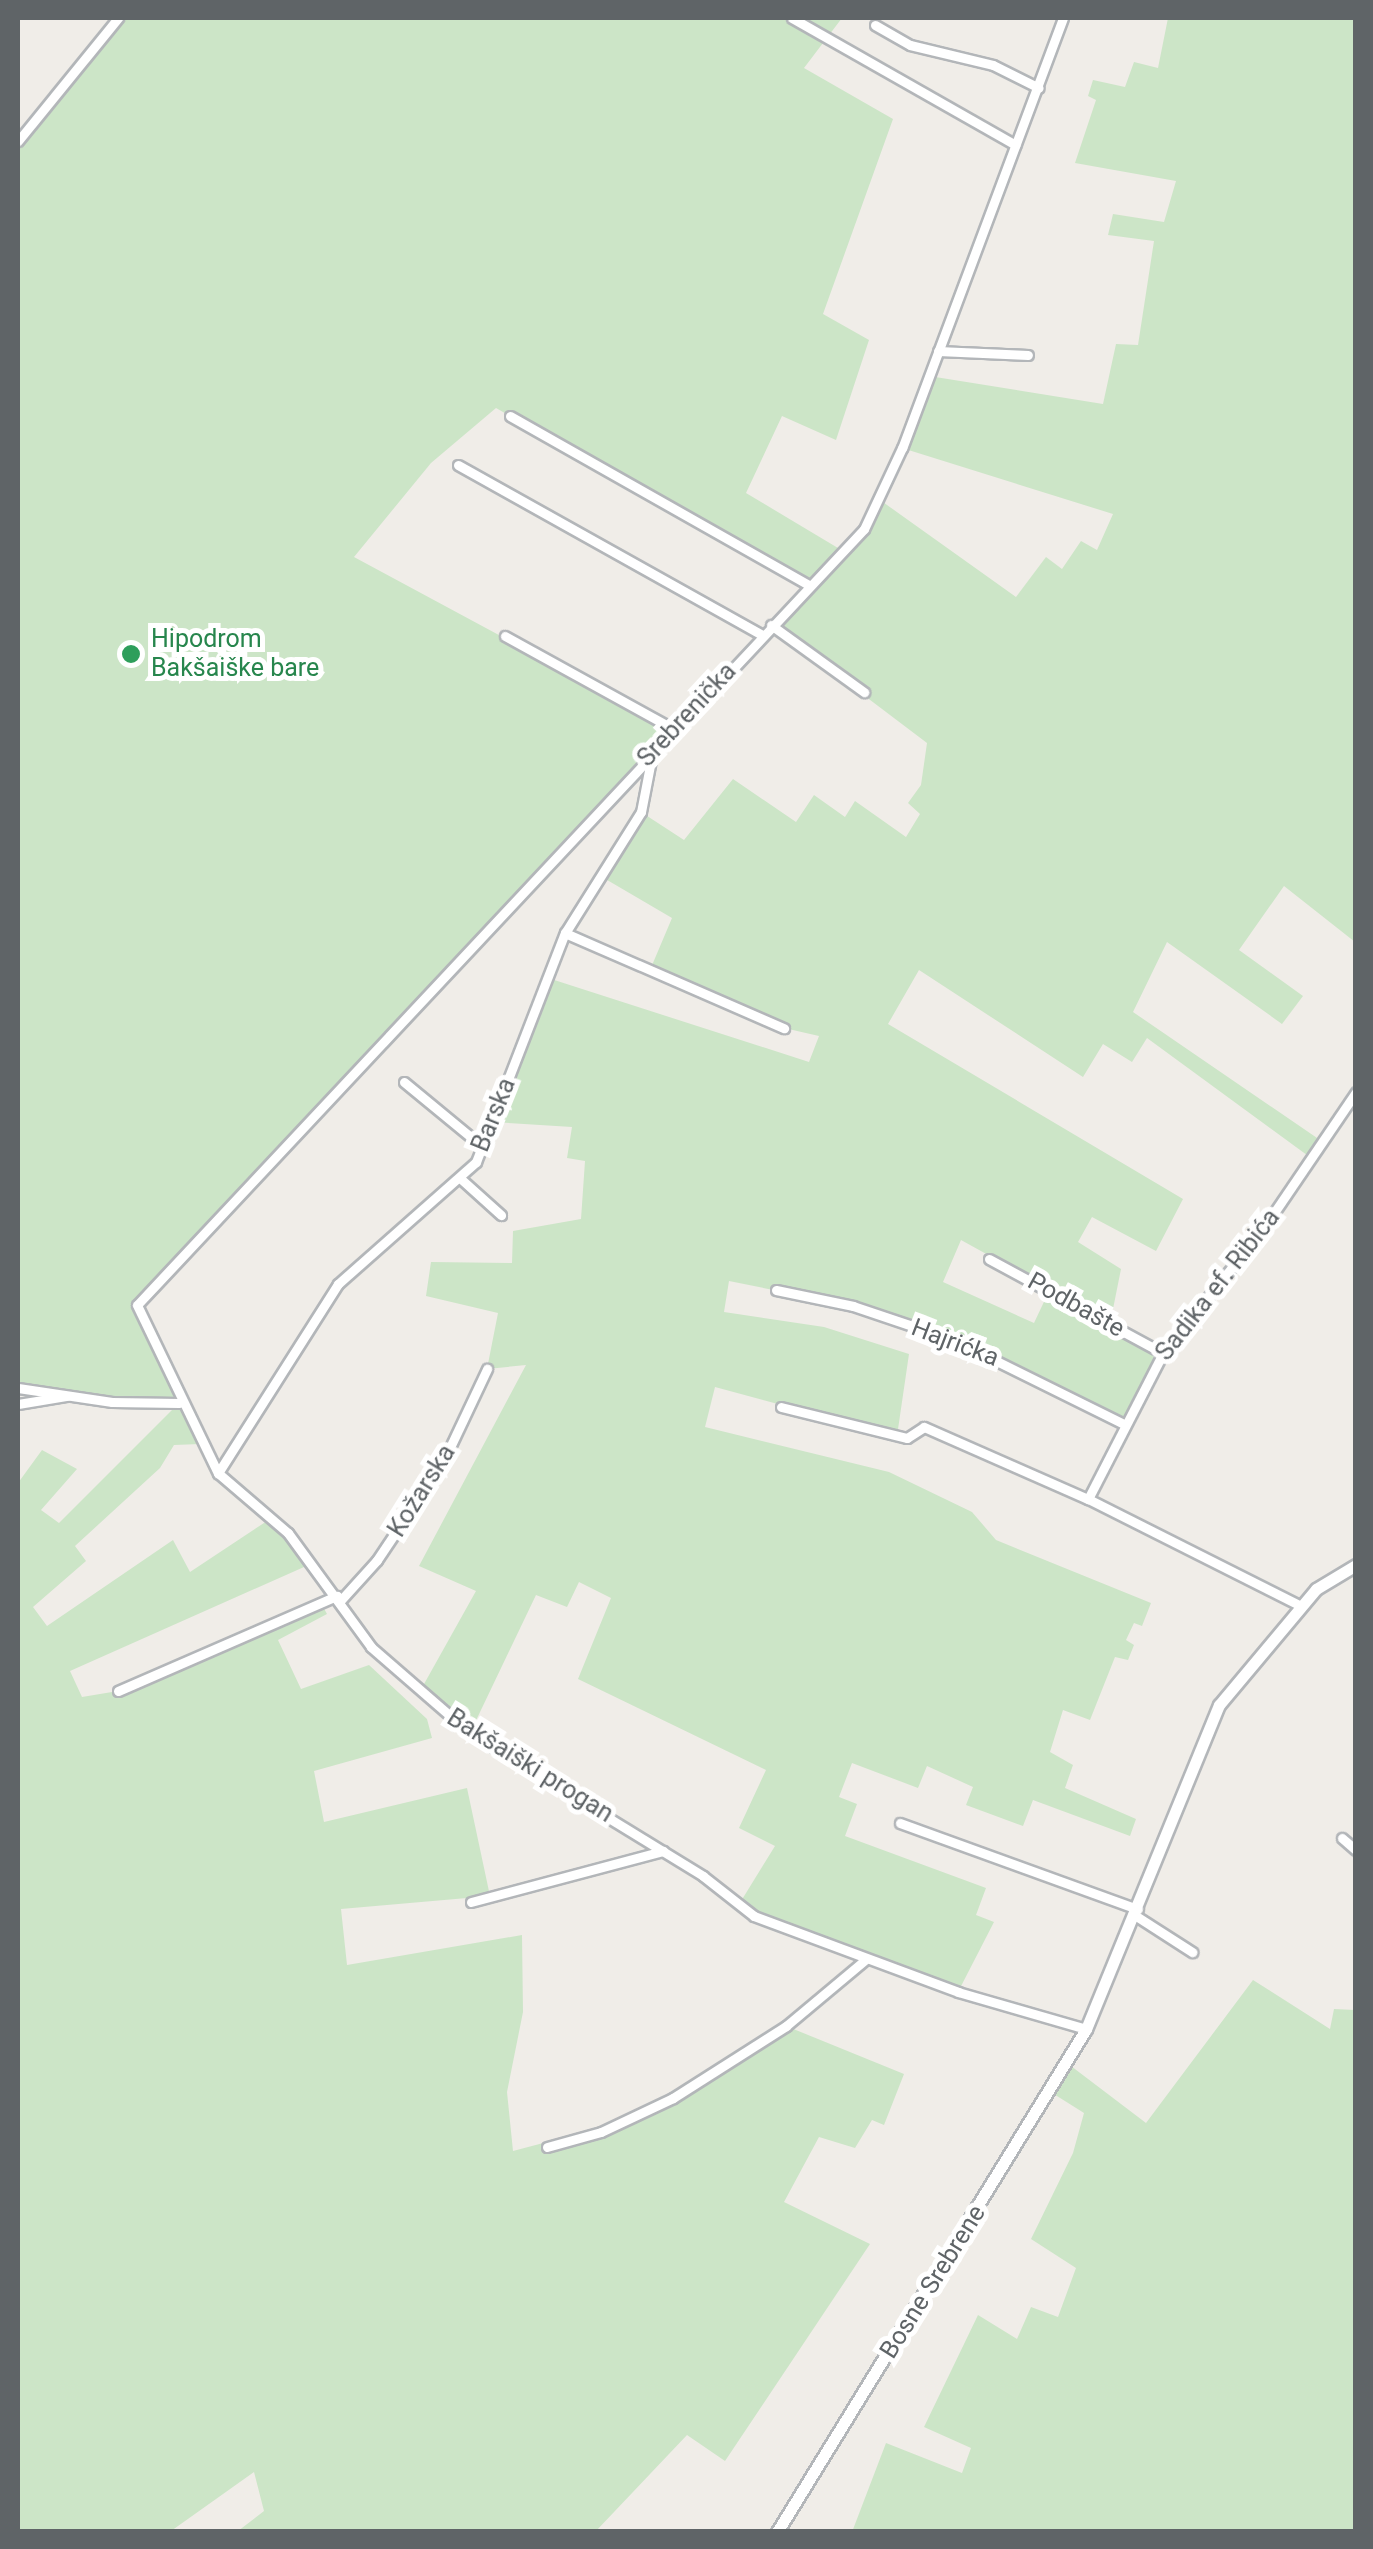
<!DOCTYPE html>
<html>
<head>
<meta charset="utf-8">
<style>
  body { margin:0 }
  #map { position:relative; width:1373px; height:2549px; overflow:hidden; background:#f0ede8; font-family:Roboto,sans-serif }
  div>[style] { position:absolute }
  .green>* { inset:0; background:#cce5c7 }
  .roads { filter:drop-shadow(2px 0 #b3b6b9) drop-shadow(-2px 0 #b3b6b9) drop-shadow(0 2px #b3b6b9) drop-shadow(0 -2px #b3b6b9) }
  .minor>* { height:9px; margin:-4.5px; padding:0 4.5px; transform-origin:4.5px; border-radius:4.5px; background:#fff }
  .tertiary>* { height:11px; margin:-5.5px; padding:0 5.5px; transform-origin:5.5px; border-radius:5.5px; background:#fff }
  .dots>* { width:28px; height:28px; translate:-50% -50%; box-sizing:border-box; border:5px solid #fff; border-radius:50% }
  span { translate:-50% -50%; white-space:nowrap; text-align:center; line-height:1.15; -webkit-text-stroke:10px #fff; paint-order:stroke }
  .leisure-label { font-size:25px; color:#27864d }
  .left { translate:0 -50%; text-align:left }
  .street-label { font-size:25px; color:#5f6467 }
  .frame { position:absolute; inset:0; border:20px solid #5f6467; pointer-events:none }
</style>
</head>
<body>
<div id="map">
  <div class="green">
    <i style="clip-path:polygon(evenodd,116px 18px,842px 18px,804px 68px,893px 119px,823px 314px,869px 340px,836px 440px,782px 416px,746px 493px,843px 551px,880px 500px,1016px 597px,1046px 557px,1062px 569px,1081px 541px,1097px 550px,1113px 514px,902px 448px,929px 376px,1103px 404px,1116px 344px,1138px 345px,1154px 241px,1108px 235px,1113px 214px,1164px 222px,1176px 181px,1075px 163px,1096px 100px,1088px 96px,1093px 80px,1125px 87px,1134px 62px,1158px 68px,1168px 18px,1355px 18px,1355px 942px,1284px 886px,1239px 950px,1303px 996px,1282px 1024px,1167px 942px,1133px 1012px,1320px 1140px,1311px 1158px,1147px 1038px,1132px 1062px,1103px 1044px,1083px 1077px,919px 970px,888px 1024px,1183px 1199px,1156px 1251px,1092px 1217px,1078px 1242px,1121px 1269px,1110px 1324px,1163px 1353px,1124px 1424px,1014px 1366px,853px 1306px,729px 1281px,724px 1312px,824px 1327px,909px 1354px,897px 1436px,715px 1387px,705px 1427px,889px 1472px,972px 1512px,996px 1540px,1151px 1603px,1142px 1626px,1134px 1623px,1126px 1640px,1134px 1645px,1128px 1660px,1115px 1657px,1090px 1720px,1063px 1710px,1050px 1752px,1073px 1765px,1065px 1788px,1136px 1819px,1130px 1836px,1033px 1800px,1023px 1826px,966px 1805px,973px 1787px,927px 1766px,918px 1788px,852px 1763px,839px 1797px,857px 1804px,845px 1836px,986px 1888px,976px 1915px,994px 1922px,958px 1992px,738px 1906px,775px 1846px,739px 1828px,766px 1770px,578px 1679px,611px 1598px,579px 1582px,567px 1607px,536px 1595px,470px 1733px,419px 1693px,476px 1591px,419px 1566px,526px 1365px,487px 1369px,498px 1313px,426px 1296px,431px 1262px,512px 1263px,513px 1231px,581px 1219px,585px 1161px,567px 1158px,572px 1127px,493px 1122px,548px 978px,809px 1062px,819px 1036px,784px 1028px,650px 970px,672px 918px,602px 877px,641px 812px,684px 840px,733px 779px,796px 822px,814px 795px,845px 817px,855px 801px,906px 837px,920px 814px,908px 803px,921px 785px,927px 743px,771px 625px,809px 585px,496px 408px,431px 463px,354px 557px,675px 730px,137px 1304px,200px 1444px,174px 1445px,160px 1468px,75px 1546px,86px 1561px,33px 1607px,47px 1626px,173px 1540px,190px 1572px,270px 1519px,313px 1563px,70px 1671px,82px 1697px,118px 1691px,321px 1603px,327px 1614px,278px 1640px,301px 1689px,369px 1665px,427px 1719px,432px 1738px,314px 1771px,324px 1822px,467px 1788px,490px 1896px,341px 1909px,347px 1965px,522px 1935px,523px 2012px,507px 2092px,513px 2151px,634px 2119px,786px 2026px,904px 2074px,884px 2125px,872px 2120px,855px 2148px,819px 2137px,784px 2202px,870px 2244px,725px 2461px,687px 2435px,596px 2531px,238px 2531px,264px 2511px,254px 2472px,171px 2531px,18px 2531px,18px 1483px,42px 1450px,77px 1469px,41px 1510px,59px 1523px,178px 1404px,18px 1388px,18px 138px,116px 18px,961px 1240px,1050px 1289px,1034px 1323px,943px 1282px,961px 1240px)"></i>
    <i style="clip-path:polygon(1253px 1980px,1330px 2029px,1334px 2009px,1355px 2010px,1355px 2531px,852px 2532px,886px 2443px,962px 2473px,971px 2448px,924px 2427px,978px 2315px,1017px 2339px,1031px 2307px,1058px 2317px,1076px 2268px,1031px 2239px,1073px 2153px,1084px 2113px,1049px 2091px,1067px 2063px,1146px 2123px)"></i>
  </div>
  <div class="roads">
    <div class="minor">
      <i style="left:792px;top:18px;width:257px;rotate:29.6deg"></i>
      <i style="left:1063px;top:18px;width:459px;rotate:110.5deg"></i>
      <i style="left:902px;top:448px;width:89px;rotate:115.1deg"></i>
      <i style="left:864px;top:529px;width:1063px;rotate:133.13deg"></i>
      <i style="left:137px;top:1305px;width:187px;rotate:64.3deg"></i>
      <i style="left:218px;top:1473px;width:92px;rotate:40.6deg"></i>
      <i style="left:288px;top:1533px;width:141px;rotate:53.9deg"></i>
      <i style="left:371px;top:1647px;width:131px;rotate:41deg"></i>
      <i style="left:470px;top:1733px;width:273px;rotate:31.5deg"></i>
      <i style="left:703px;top:1876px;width:65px;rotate:38.1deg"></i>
      <i style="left:754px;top:1916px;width:218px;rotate:20.4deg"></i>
      <i style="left:958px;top:1992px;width:133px;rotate:16.1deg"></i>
      <i style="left:875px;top:25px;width:40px;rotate:29.7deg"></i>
      <i style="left:910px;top:45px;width:85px;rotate:13.5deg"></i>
      <i style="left:993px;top:65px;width:51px;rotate:26.6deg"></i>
      <i style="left:18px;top:141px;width:159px;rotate:-50.9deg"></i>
      <i style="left:938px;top:351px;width:90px;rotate:2.5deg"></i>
      <i style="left:510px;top:416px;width:343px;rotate:29.5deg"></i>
      <i style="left:458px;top:465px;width:348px;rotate:29.2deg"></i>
      <i style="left:771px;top:625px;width:115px;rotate:35.8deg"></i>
      <i style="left:505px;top:636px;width:194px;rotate:28.9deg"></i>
      <i style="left:565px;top:933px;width:239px;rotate:23.5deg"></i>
      <i style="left:404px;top:1082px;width:104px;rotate:39.5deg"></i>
      <i style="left:461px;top:1179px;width:54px;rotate:42deg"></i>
      <i style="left:989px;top:1259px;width:198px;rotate:28.4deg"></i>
      <i style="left:776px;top:1290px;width:79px;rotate:11.7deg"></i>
      <i style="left:853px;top:1306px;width:107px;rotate:18.6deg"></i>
      <i style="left:954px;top:1340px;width:190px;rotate:26.3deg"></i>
      <i style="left:18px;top:1388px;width:95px;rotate:8.5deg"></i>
      <i style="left:112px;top:1402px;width:67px;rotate:0.9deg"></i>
      <i style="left:18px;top:1404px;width:50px;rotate:-9.3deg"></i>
      <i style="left:781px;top:1407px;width:130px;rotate:13.8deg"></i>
      <i style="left:907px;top:1438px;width:20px;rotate:-33deg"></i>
      <i style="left:924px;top:1427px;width:179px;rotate:23.7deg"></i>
      <i style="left:218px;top:1473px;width:224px;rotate:-57.6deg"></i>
      <i style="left:338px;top:1284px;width:184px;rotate:-41.5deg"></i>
      <i style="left:476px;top:1162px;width:246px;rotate:-68.8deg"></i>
      <i style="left:565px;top:933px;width:143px;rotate:-57.9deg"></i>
      <i style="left:641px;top:812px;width:58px;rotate:-79.1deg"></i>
      <i style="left:340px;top:1601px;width:55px;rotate:-47.9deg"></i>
      <i style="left:377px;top:1560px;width:120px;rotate:-56.2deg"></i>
      <i style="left:444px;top:1460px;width:101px;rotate:-64.7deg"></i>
      <i style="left:1301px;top:1606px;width:238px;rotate:-153.3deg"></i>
      <i style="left:1088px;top:1499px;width:164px;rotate:-62.8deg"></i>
      <i style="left:1163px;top:1353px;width:163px;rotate:-51.2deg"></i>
      <i style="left:1265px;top:1226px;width:162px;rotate:-55.8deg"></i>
      <i style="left:118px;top:1691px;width:239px;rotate:-23.5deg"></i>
      <i style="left:900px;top:1823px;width:253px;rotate:19.9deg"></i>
      <i style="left:1342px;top:1838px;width:18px;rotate:41deg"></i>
      <i style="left:471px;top:1902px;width:199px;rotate:-14.9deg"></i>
      <i style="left:1136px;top:1916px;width:67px;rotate:32.7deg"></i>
      <i style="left:547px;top:2147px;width:56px;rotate:-15.5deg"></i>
      <i style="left:601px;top:2132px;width:80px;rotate:-25.3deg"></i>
      <i style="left:673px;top:2098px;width:134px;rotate:-32.5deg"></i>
      <i style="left:786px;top:2026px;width:104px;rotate:-39.9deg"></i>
    </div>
    <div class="tertiary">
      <i style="left:777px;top:2532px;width:590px;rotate:-58.44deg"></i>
      <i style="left:1086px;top:2029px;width:350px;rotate:-67.7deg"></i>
      <i style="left:1219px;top:1705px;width:151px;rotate:-50.1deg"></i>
      <i style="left:1316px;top:1589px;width:47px;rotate:-31deg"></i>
    </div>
  </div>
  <div class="dots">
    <i style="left:131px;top:654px;background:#2e9e5b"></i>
  </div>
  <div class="leisure-label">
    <span class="left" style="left:151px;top:654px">Hipodrom<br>Bakšaiške bare</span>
  </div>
  <div class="street-label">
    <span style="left:687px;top:715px;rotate:-47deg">Srebrenička</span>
    <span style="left:494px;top:1115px;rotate:-68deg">Barska</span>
    <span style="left:1218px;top:1285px;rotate:-52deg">Sadika ef. Ribića</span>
    <span style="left:1076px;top:1305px;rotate:29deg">Podbašte</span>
    <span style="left:955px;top:1343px;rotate:21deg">Hajrićka</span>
    <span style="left:422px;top:1491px;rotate:-58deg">Kožarska</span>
    <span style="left:530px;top:1766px;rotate:32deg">Bakšaiški progan</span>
    <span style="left:933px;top:2282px;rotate:-58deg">Bosne Srebrene</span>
  </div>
  <div class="frame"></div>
</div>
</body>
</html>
